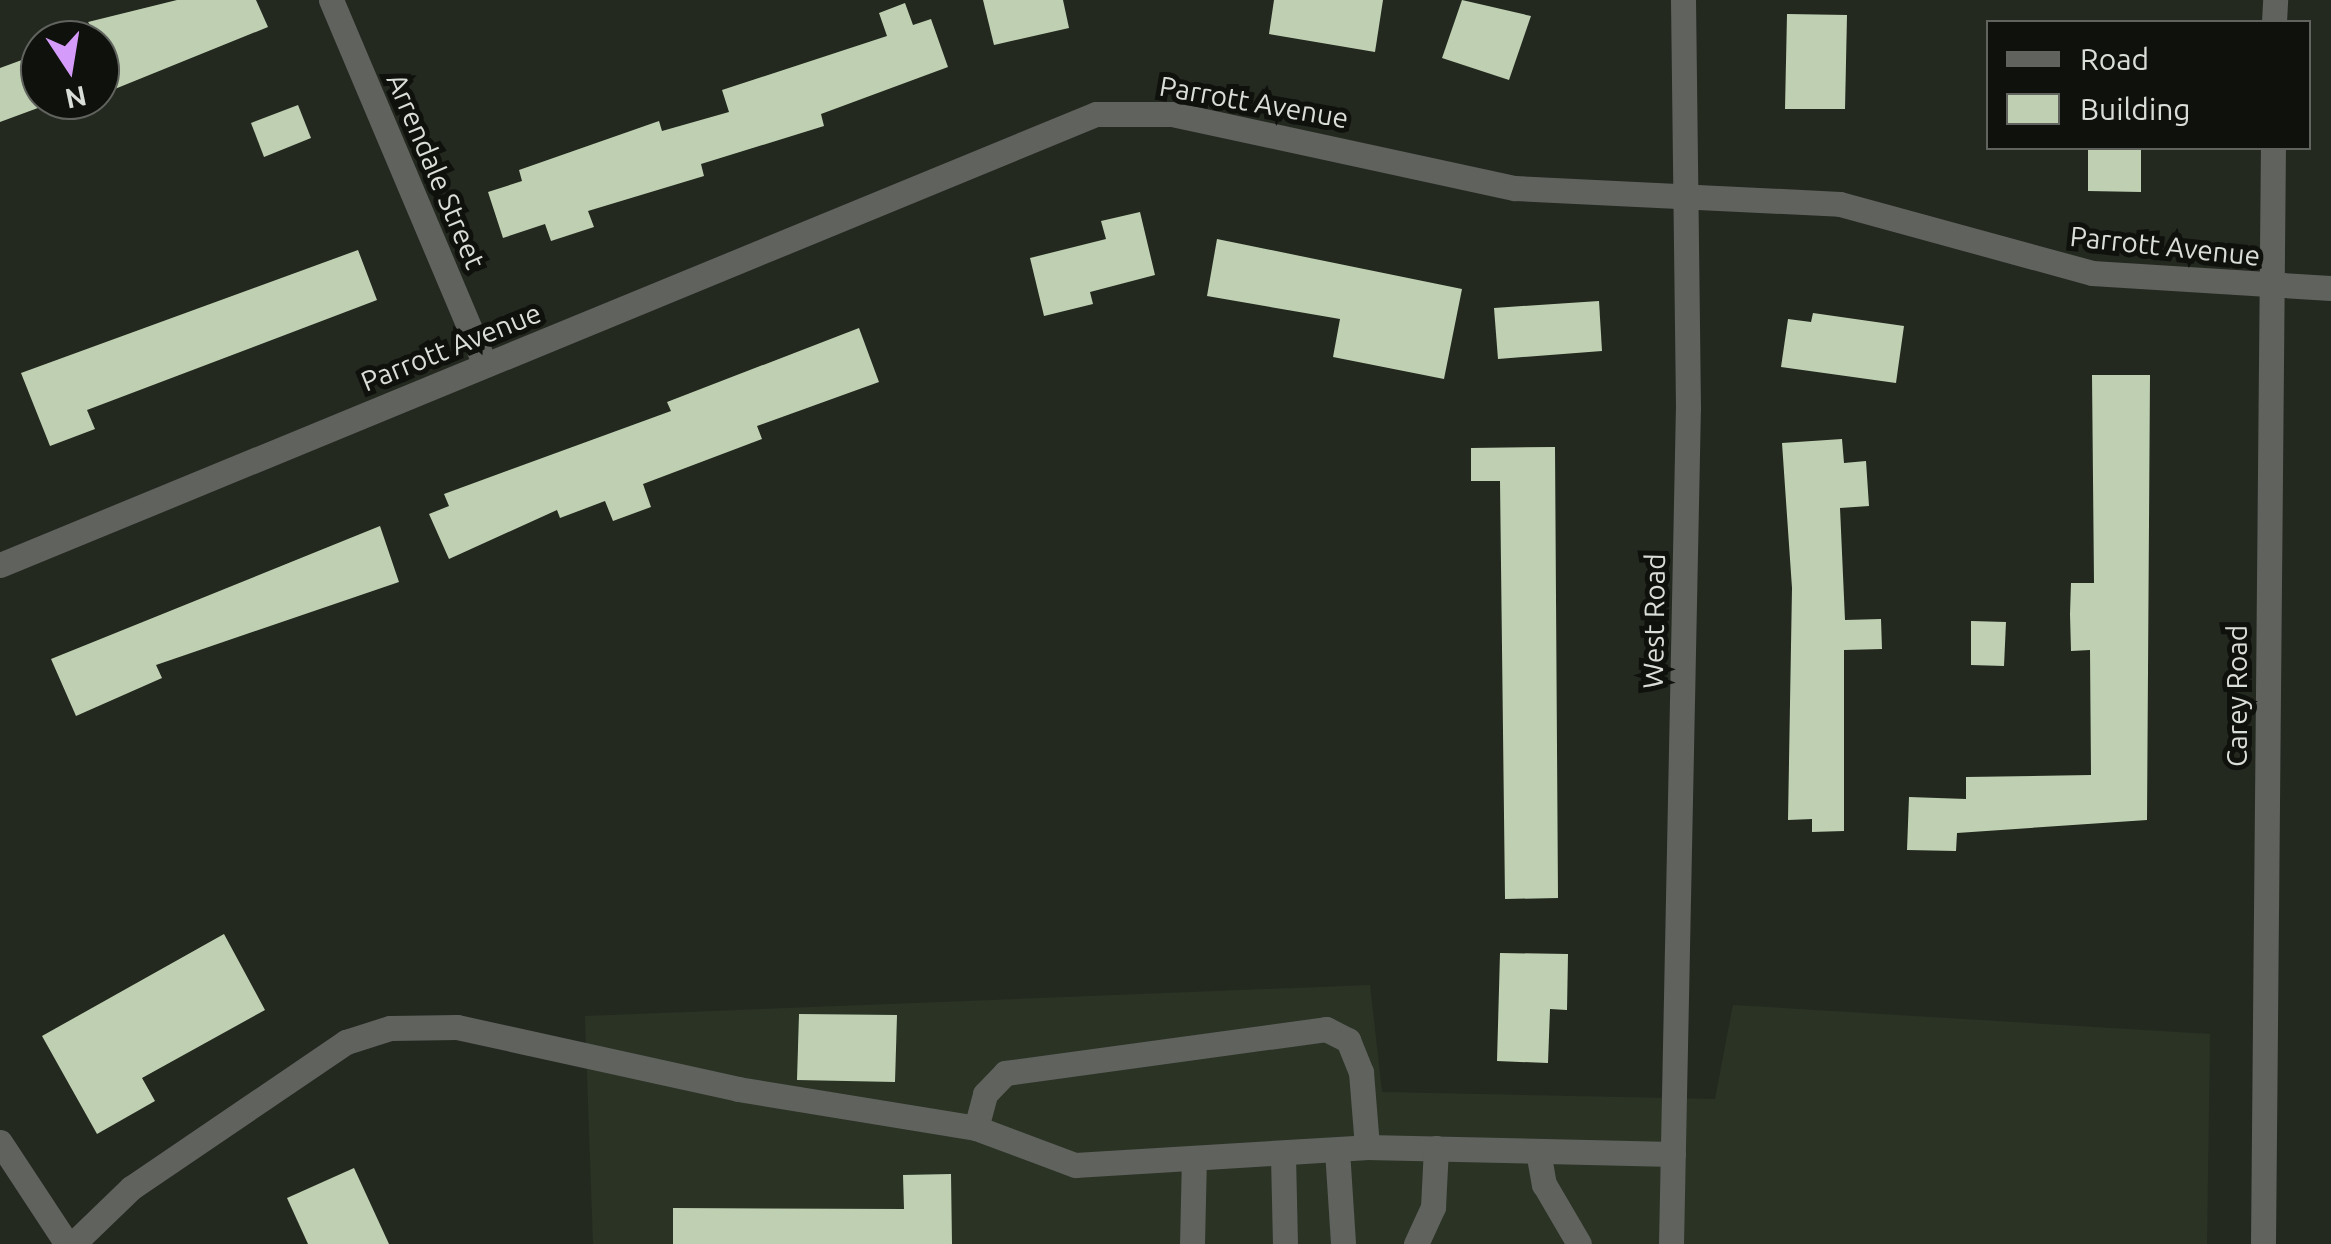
<!DOCTYPE html>
<html>
<head>
<meta charset="utf-8">
<style>
  body { margin:0 }
  #map { position:relative; width:2331px; height:1244px; overflow:hidden; background:#242920; font-family:Ubuntu,sans-serif }
  div>[style] { position:absolute }
  .built>* { inset:0; background:#2b3325 }
  .building>* { inset:0; background:#bfd0b2 }
  .minor>* { height:25px; margin:-12.5px; padding:0 12.5px; transform-origin:12.5px; border-radius:12.5px; background:#60625e }
  span { translate:-50% -50%; white-space:nowrap; text-align:center; line-height:1.15; -webkit-text-stroke:10px #0f110d; paint-order:stroke }
  .street-label { font-size:28px; color:#daded8 }
  .legend { position:absolute; left:1986px; top:20px; width:325px; height:130px; box-sizing:border-box; background:#0f110d; border:2px solid #60635e; margin:0; padding:12px 18px; list-style:none; font-size:30px; color:#daded8 }
  .legend li { display:flex; align-items:center; gap:20px; height:50px }
  .legend b { width:50px; border:2px solid #60635e }
  .north { position:absolute; left:20px; top:20px; width:100px; height:100px; box-sizing:border-box; background:#0f110d; border:2px solid #60635e; border-radius:50%; rotate:168deg; font-size:28px; font-weight:700; line-height:40px; text-align:center; color:#daded8 }
  .north::after { content:''; display:block; margin:auto; width:35px; height:45px; background:#d59bfb; clip-path:polygon(50% 0,100% 100%,50% 72%,0 100%) }
</style>
</head>
<body>
<div id="map">
  <div class="built">
    <i style="clip-path:polygon(1370px 985px,1382px 1092px,1715px 1099px,1733px 1005px,2210px 1034px,2207px 1244px,593px 1244px,585px 1016px)"></i>
  </div>
  <div class="building">
    <i style="clip-path:polygon(177px 0,256px 0,268px 27px,100px 95px,100px 40px,88px 22px)"></i>
    <i style="clip-path:polygon(983px 0,1063px 0,1069px 28px,994px 45px)"></i>
    <i style="clip-path:polygon(1274px 0,1383px 0,1375px 52px,1269px 34px)"></i>
    <i style="clip-path:polygon(1462px 0,1531px 16px,1509px 80px,1442px 58px)"></i>
    <i style="clip-path:polygon(905px 3px,913px 25px,931px 19px,948px 67px,821px 114px,824px 126px,701px 164px,704px 176px,588px 211px,594px 227px,551px 241px,545px 224px,503px 238px,488px 192px,522px 181px,519px 170px,659px 121px,662px 131px,729px 112px,722px 90px,887px 36px,879px 13px)"></i>
    <i style="clip-path:polygon(1787px 14px,1847px 15px,1845px 109px,1785px 109px)"></i>
    <i style="clip-path:polygon(30px 57px,46px 105px,0 122px,0 68px)"></i>
    <i style="clip-path:polygon(298px 105px,311px 138px,264px 157px,251px 123px)"></i>
    <i style="clip-path:polygon(2088px 148px,2141px 148px,2141px 192px,2088px 191px)"></i>
    <i style="clip-path:polygon(1140px 212px,1155px 275px,1090px 292px,1093px 304px,1044px 316px,1030px 258px,1106px 239px,1101px 221px)"></i>
    <i style="clip-path:polygon(1217px 239px,1462px 289px,1444px 379px,1333px 357px,1340px 319px,1207px 296px)"></i>
    <i style="clip-path:polygon(358px 250px,377px 300px,87px 410px,95px 429px,50px 446px,21px 373px)"></i>
    <i style="clip-path:polygon(1599px 301px,1602px 351px,1498px 359px,1494px 308px)"></i>
    <i style="clip-path:polygon(1813px 313px,1904px 326px,1896px 383px,1781px 367px,1788px 319px,1811px 322px)"></i>
    <i style="clip-path:polygon(859px 328px,879px 382px,757px 426px,762px 439px,643px 484px,651px 507px,613px 521px,605px 501px,560px 518px,557px 510px,449px 559px,429px 514px,449px 506px,444px 494px,671px 411px,667px 402px)"></i>
    <i style="clip-path:polygon(2092px 375px,2150px 375px,2147px 820px,1957px 833px,1956px 851px,1907px 850px,1909px 797px,1966px 799px,1966px 777px,2091px 775px,2090px 650px,2071px 651px,2070px 614px,2071px 583px,2094px 583px)"></i>
    <i style="clip-path:polygon(1842px 439px,1844px 463px,1866px 461px,1869px 506px,1840px 508px,1845px 620px,1881px 619px,1882px 649px,1844px 650px,1844px 831px,1812px 832px,1812px 819px,1788px 820px,1792px 588px,1782px 443px)"></i>
    <i style="clip-path:polygon(1555px 447px,1558px 898px,1505px 899px,1500px 481px,1471px 481px,1471px 448px)"></i>
    <i style="clip-path:polygon(380px 526px,399px 582px,156px 665px,162px 678px,76px 716px,51px 659px)"></i>
    <i style="clip-path:polygon(1971px 621px,2006px 622px,2004px 666px,1971px 665px)"></i>
    <i style="clip-path:polygon(224px 934px,265px 1010px,142px 1078px,155px 1101px,97px 1134px,42px 1036px)"></i>
    <i style="clip-path:polygon(1500px 953px,1568px 954px,1567px 1010px,1550px 1009px,1548px 1063px,1497px 1061px)"></i>
    <i style="clip-path:polygon(799px 1014px,897px 1015px,895px 1082px,797px 1080px)"></i>
    <i style="clip-path:polygon(354px 1168px,389px 1244px,308px 1244px,287px 1198px)"></i>
    <i style="clip-path:polygon(951px 1174px,952px 1244px,673px 1244px,673px 1208px,904px 1209px,903px 1175px)"></i>
  </div>
  <div class="minor">
    <i style="left:331px;top:0;width:396px;rotate:67.1deg"></i>
    <i style="left:2274px;top:22px;width:22px;rotate:-87deg"></i>
    <i style="left:0;top:565px;width:1185px;rotate:-22.37deg"></i>
    <i style="left:1096px;top:114px;width:76px"></i>
    <i style="left:1172px;top:114px;width:351px;rotate:12.2deg"></i>
    <i style="left:1515px;top:188px;width:325px;rotate:2.8deg"></i>
    <i style="left:1840px;top:204px;width:261px;rotate:15.3deg"></i>
    <i style="left:2092px;top:273px;width:239px;rotate:3.6deg"></i>
    <i style="left:976px;top:1128px;width:35px;rotate:-75deg"></i>
    <i style="left:985px;top:1094px;width:29px;rotate:-46deg"></i>
    <i style="left:1005px;top:1073px;width:324px;rotate:-7.8deg"></i>
    <i style="left:1326px;top:1029px;width:25px;rotate:27deg"></i>
    <i style="left:1348px;top:1040px;width:35px;rotate:68deg"></i>
    <i style="left:1361px;top:1072px;width:75px;rotate:85.4deg"></i>
    <i style="left:0;top:1142px;width:122px;rotate:56.7deg"></i>
    <i style="left:1337px;top:1150px;width:94px;rotate:86.3deg"></i>
    <i style="left:1538px;top:1151px;width:34px;rotate:80deg"></i>
    <i style="left:1544px;top:1184px;width:69px;rotate:59.7deg"></i>
    <i style="left:1283px;top:1156px;width:88px;rotate:88.7deg"></i>
    <i style="left:73px;top:1244px;width:81px;rotate:-44deg"></i>
    <i style="left:131px;top:1188px;width:260px;rotate:-34.2deg"></i>
    <i style="left:346px;top:1042px;width:46px;rotate:-17.7deg"></i>
    <i style="left:390px;top:1028px;width:67px;rotate:-0.9deg"></i>
    <i style="left:457px;top:1027px;width:288px;rotate:12.4deg"></i>
    <i style="left:738px;top:1089px;width:241px;rotate:9.3deg"></i>
    <i style="left:976px;top:1128px;width:106px;rotate:20.5deg"></i>
    <i style="left:1075px;top:1165px;width:293px;rotate:-3.5deg"></i>
    <i style="left:1367px;top:1147px;width:306px;rotate:1.3deg"></i>
    <i style="left:1192px;top:1244px;width:85px;rotate:-88.7deg"></i>
    <i style="left:1416px;top:1244px;width:41px;rotate:-65.3deg"></i>
    <i style="left:1433px;top:1207px;width:59px;rotate:-87.1deg"></i>
    <i style="left:1671px;top:1244px;width:836px;rotate:-88.84deg"></i>
    <i style="left:1688px;top:408px;width:408px;rotate:-90.7deg"></i>
    <i style="left:2263px;top:1244px;width:1096px;rotate:-89.48deg"></i>
  </div>
  <div class="street-label">
    <span style="left:1254px;top:102px;rotate:10deg">Parrott Avenue</span>
    <span style="left:436px;top:171px;rotate:67deg">Arrendale Street</span>
    <span style="left:2165px;top:246px;rotate:6deg">Parrott Avenue</span>
    <span style="left:451px;top:347px;rotate:-22deg">Parrott Avenue</span>
    <span style="left:1654px;top:621px;rotate:-89deg">West Road</span>
    <span style="left:2237px;top:696px;rotate:-90deg">Carey Road</span>
  </div>
  <ul class="legend">
  <li><b style="height:12px;background:#60625e"></b>Road</li>
  <li><b style="height:28px;background:#bfd0b2"></b>Building</li>
  </ul>
  <div class="north">N</div>
</div>
</body>
</html>
